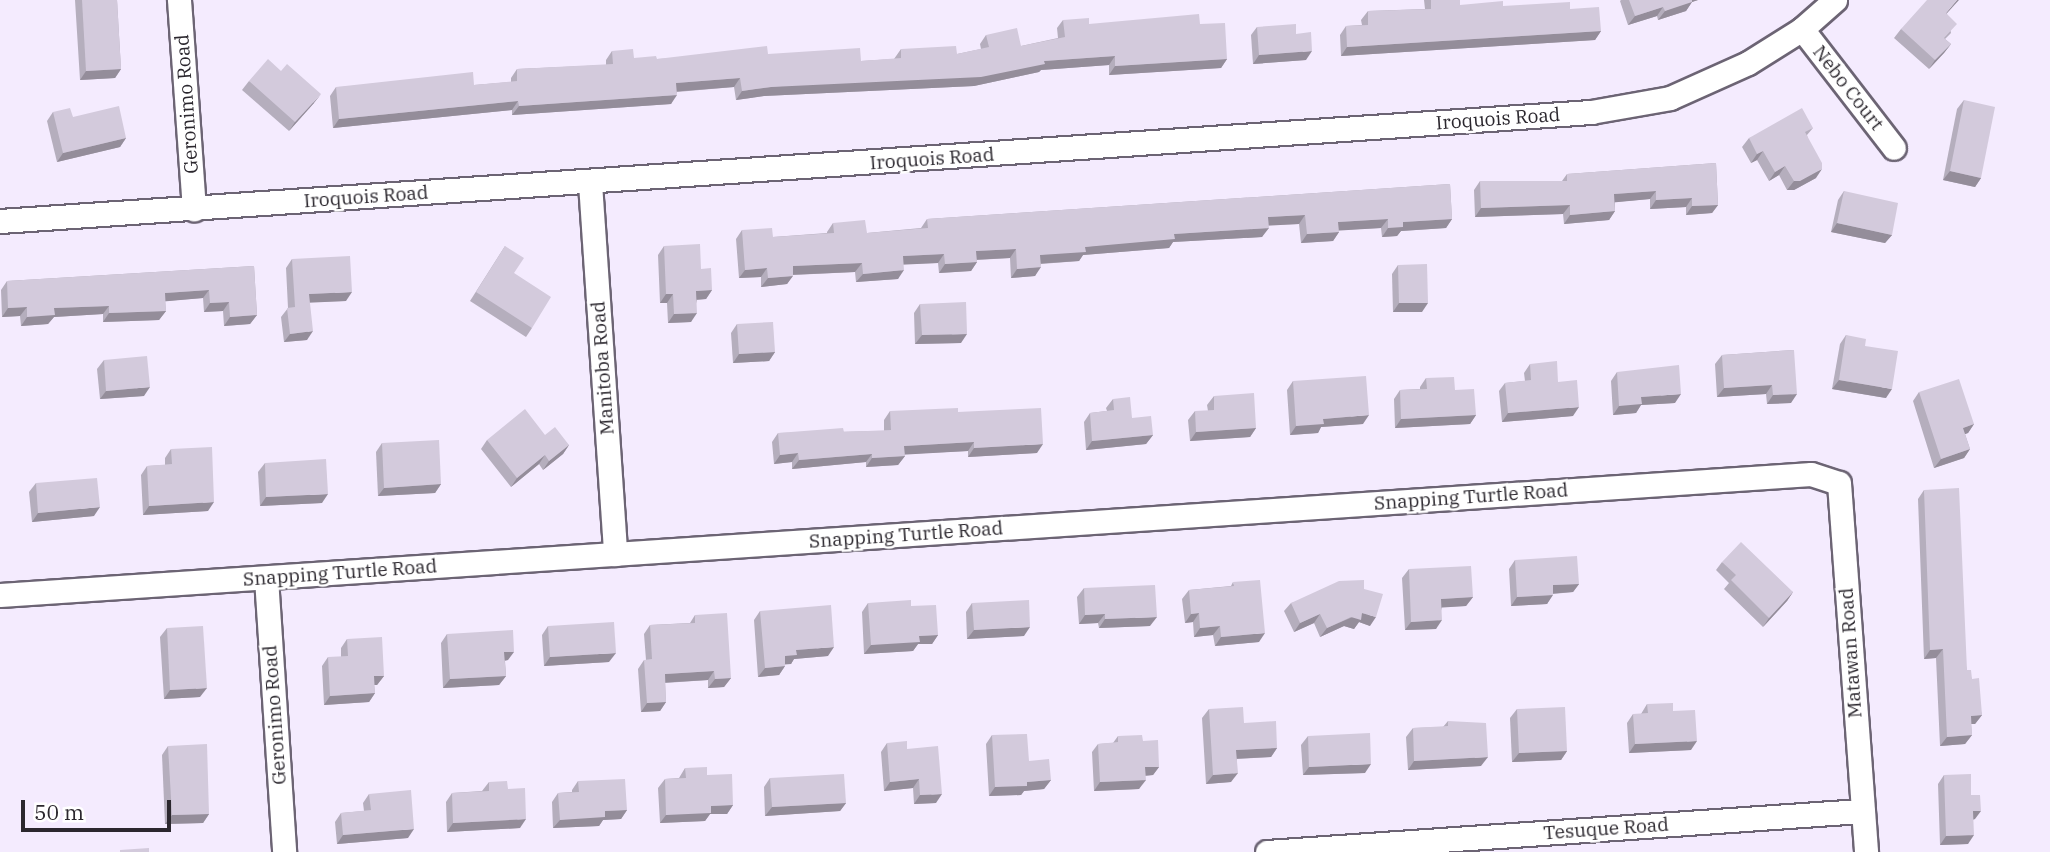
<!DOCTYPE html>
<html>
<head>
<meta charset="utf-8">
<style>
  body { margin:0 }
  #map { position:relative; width:2050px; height:852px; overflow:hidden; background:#f4ebfe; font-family:"IBM Plex Serif",serif }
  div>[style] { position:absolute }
  .roads { filter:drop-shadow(2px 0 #6c6474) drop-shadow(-2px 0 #6c6474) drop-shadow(0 2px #6c6474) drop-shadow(0 -2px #6c6474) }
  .minor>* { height:23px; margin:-11.5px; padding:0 11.5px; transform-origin:11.5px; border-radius:11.5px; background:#fff }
  .wall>* { inset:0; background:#b5aebd }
  .shaded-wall>* { inset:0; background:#948d9a }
  .building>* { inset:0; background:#d3cadc }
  span { translate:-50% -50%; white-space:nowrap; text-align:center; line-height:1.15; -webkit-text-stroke:5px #fff; paint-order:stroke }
  .street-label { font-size:19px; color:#2b272e }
  .scale { position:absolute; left:21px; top:800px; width:150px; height:32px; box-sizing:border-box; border:4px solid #2b272e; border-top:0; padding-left:9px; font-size:21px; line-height:24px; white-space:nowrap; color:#2b272e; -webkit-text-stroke:5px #fff; paint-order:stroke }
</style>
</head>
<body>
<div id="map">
  <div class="roads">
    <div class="minor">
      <i style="left:179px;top:0;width:210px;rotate:85.9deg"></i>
      <i style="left:1802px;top:29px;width:150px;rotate:52.3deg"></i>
      <i style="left:590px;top:183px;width:372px;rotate:86.1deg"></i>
      <i style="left:0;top:221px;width:1595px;rotate:-3.92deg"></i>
      <i style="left:1591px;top:112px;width:80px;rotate:-10deg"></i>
      <i style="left:1670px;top:98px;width:85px;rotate:-24.2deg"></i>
      <i style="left:1748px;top:63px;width:64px;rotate:-32.2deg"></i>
      <i style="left:1802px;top:29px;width:44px;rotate:-41.3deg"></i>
      <i style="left:266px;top:578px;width:275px;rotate:86.2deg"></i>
      <i style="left:0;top:595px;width:1815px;rotate:-3.82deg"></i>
      <i style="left:1811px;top:474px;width:29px;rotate:18deg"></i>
      <i style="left:1839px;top:483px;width:370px;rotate:85.8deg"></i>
      <i style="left:1267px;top:852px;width:595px;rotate:-3.95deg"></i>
    </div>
  </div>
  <div class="wall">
    <i style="clip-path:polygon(75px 0,117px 0,121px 69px,115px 78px,80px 80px)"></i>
    <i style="clip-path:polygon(1424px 0,1460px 0,1460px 5px,1570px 9px,1601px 31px,1595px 40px,1341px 56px,1340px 35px,1346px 26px,1362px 25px,1361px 20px,1368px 11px,1425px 9px)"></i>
    <i style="clip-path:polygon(1621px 0,1698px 0,1692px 2px,1686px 11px,1658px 20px,1657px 16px,1628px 25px,1620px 1px)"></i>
    <i style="clip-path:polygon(1947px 14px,1951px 33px,1945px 39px,1951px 44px,1944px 53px,1929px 69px,1894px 38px,1901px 29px)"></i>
    <i style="clip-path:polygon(1063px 20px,1089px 24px,1200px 24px,1227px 59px,1221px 68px,1109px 75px,1109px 65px,1041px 70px,1039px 72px,974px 86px,764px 96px,736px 100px,734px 87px,677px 92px,671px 104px,512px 115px,512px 110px,333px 128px,330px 96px,336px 87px,474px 85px,511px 82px,511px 78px,517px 69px,606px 65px,606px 60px,612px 51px,634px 58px,657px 59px,768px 54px,861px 61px,894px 59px,901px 49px,957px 54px,981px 49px,980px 44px,986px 35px,1021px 46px,1058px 38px,1057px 28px)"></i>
    <i style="clip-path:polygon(1257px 27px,1296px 34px,1306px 60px,1253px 64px,1251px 35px)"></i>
    <i style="clip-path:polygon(249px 81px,314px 103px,289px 131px,242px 90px)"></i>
    <i style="clip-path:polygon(1964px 100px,1981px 178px,1975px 187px,1943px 180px,1957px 109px)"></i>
    <i style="clip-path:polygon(53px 112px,73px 117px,126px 138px,120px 147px,57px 162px,47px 121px)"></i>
    <i style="clip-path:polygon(1813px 128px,1807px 135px,1816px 178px,1794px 190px,1787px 190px,1779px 175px,1769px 181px,1757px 160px,1751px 163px,1742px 147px,1749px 138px)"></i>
    <i style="clip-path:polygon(1716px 163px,1718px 205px,1712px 213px,1686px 215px,1686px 207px,1650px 209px,1650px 199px,1615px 202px,1615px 211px,1609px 220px,1564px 224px,1563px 214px,1475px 217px,1474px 190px,1480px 181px,1562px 181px,1567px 174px)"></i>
    <i style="clip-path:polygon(1450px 184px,1452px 219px,1446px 228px,1401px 231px,1397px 236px,1382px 237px,1381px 228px,1339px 230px,1339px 232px,1333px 241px,1301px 243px,1299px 224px,1268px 225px,1262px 237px,1173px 242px,1169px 248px,1083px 255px,1079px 261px,1041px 264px,1035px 276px,1011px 278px,1010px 258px,977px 260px,977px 262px,971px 271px,939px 273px,938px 263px,903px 264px,898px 279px,856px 282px,855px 272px,793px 275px,787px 284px,761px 287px,761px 277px,739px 278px,736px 239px,742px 230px,773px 237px,827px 233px,827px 232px,833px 223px,867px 233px,921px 228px,927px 219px)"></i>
    <i style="clip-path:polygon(1844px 191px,1892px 235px,1885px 243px,1831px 232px,1838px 200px)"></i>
    <i style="clip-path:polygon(505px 246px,532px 328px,526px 337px,470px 301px)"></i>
    <i style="clip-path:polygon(664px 246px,701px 269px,712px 290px,706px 299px,697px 300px,691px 322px,668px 323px,667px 303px,660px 303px,658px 255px)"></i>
    <i style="clip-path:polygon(292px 259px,346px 301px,310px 302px,307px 340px,284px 342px,281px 317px,288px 308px,286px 268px)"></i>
    <i style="clip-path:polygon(1398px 265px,1422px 312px,1393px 312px,1392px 274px)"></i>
    <i style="clip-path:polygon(254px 266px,257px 315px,250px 324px,224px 326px,223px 311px,204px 312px,203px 298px,165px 301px,166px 311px,159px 320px,103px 322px,103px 314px,54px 317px,48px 324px,21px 326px,20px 316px,2px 317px,1px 290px,7px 281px)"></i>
    <i style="clip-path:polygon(920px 304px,961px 343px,915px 344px,914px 313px)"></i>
    <i style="clip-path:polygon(737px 324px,775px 352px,769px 361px,733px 363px,731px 333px)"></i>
    <i style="clip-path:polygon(1846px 335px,1865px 346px,1886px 398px,1832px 389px,1840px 344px)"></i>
    <i style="clip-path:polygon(1794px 350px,1791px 403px,1767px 404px,1766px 394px,1717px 397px,1715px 364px,1722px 355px)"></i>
    <i style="clip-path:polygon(104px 360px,144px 396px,100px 399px,97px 369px)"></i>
    <i style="clip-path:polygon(1530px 364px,1558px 382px,1573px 416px,1502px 422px,1499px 391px,1505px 383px,1525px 381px,1524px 373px)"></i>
    <i style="clip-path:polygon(1617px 372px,1675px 403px,1641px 405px,1636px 413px,1613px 415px,1611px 381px)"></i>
    <i style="clip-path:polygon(1426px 378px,1455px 390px,1476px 415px,1470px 424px,1395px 428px,1394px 399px,1400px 390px,1420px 389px,1420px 387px)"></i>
    <i style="clip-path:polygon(1293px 381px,1363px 424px,1321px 427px,1318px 433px,1290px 435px,1287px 390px)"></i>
    <i style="clip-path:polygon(1919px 392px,1974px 424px,1968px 433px,1965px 434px,1970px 449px,1964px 458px,1934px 468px,1913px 401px)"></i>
    <i style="clip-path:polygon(1214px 396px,1256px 428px,1250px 437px,1190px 441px,1188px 420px,1195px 411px,1208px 411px,1207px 405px)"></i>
    <i style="clip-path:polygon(1113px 399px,1132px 418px,1153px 435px,1146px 444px,1086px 450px,1084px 422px,1090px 413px,1107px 411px,1106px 408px)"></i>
    <i style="clip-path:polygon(890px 411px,958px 412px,1037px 453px,968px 457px,968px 451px,905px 454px,905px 456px,898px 465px,866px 467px,866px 462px,792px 469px,792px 462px,774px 464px,772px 442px,778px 433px,884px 431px,884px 420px)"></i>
    <i style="clip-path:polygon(545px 435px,569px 445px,563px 454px,543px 470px,539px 464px,511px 487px,481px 449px,487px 440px)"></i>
    <i style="clip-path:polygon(382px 443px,441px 484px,435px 493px,378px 496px,376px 452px)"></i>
    <i style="clip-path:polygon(171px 449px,208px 511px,143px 515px,141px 475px,147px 466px,165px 465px,165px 458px)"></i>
    <i style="clip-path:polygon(265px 463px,322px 503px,260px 506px,258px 472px)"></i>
    <i style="clip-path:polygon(36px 483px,94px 516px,32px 522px,29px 492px)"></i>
    <i style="clip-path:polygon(1924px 490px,1967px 670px,1972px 679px,1982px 715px,1975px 724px,1971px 724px,1972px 735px,1965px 744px,1940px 746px,1936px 658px,1924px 659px,1918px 499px)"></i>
    <i style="clip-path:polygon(1515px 560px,1579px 584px,1573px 592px,1553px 594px,1547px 604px,1511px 606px,1509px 569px)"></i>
    <i style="clip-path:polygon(1722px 562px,1793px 592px,1787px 601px,1763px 627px,1724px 589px,1729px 583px,1716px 570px)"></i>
    <i style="clip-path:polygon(1409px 569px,1473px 597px,1466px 606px,1442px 607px,1436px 629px,1405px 630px,1402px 578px)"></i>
    <i style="clip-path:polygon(1233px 582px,1259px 642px,1215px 646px,1213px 635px,1194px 637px,1193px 622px,1185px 623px,1182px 599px,1189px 590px,1231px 586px)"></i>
    <i style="clip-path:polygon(1084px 588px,1150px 626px,1099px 628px,1098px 623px,1079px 624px,1077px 597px)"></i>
    <i style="clip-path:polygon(1364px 589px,1370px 626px,1359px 622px,1354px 629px,1344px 626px,1320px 637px,1314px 623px,1294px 632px,1284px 611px,1291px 603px)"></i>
    <i style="clip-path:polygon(868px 603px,911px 606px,938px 635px,932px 644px,918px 644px,913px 651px,864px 654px,862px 612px)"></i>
    <i style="clip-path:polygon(972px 603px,1024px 636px,967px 639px,966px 612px)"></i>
    <i style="clip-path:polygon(760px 611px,828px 656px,794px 659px,791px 664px,785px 664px,785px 666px,779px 675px,758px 677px,754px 620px)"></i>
    <i style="clip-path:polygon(695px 615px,731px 678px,724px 687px,708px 688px,708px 680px,665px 683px,666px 702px,660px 711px,641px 712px,638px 669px,644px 660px,646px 660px,644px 634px,650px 625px,690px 623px)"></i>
    <i style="clip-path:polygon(548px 626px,609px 662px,544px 666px,542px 635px)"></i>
    <i style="clip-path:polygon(167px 628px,200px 697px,164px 699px,160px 637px)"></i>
    <i style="clip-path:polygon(447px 634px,508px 660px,505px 661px,506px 676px,499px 685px,443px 688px,441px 643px)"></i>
    <i style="clip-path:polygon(347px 639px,384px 676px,377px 685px,374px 685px,375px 693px,369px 702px,324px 705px,322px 666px,328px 657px,341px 657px,341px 648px)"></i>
    <i style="clip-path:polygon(1647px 704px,1673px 711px,1691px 750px,1629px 753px,1627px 723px,1633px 714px,1641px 714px)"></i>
    <i style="clip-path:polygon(1209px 709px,1244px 723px,1277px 748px,1271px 757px,1237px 759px,1231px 782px,1206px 784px,1202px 718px)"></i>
    <i style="clip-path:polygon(1517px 709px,1567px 751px,1561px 760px,1512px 762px,1510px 718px)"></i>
    <i style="clip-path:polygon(1448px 721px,1481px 766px,1408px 770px,1406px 737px,1413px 728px,1443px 727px)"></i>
    <i style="clip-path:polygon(992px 735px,1029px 761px,1051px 780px,1044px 789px,1024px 791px,1021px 795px,989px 796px,986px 744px)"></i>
    <i style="clip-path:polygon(1118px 736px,1143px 741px,1159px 767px,1153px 775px,1145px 776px,1139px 789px,1094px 791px,1092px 752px,1098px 744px,1113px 743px)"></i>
    <i style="clip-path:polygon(1308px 736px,1365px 773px,1303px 775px,1301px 745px)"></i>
    <i style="clip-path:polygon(887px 743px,907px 749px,936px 803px,914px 804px,913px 788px,884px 791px,881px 752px)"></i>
    <i style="clip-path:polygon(168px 746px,209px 814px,203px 823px,165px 824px,162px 755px)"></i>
    <i style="clip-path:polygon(685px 768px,707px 775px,733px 805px,727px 814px,710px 814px,705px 821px,660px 823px,658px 788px,665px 779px,679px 778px)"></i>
    <i style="clip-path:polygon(1944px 775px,1971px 795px,1975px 819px,1973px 820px,1968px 844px,1940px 845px,1938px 784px)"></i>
    <i style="clip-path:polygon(770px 778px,846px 803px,840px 811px,765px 816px,764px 787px)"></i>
    <i style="clip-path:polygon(578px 781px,627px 810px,621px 819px,603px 820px,599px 826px,553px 828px,552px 802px,558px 793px,572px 792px,572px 790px)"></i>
    <i style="clip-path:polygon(489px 782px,508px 789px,520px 828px,447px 832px,446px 802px,452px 793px,482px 791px)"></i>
    <i style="clip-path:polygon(369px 794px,408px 838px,337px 844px,335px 822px,341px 813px,364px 811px,363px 803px)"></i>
  </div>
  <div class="shaded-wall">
    <i style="clip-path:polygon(1687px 0,1698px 0,1692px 2px,1686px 11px,1658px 20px,1665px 11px)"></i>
    <i style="clip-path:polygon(1957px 0,1959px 0,1939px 22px,1946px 13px)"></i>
    <i style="clip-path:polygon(1663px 7px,1657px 16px,1628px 25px,1635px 16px)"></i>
    <i style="clip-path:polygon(1601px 31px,1595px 40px,1341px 56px,1347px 47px)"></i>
    <i style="clip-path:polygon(1951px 44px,1944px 53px,1929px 69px,1935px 60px)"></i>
    <i style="clip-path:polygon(1312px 51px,1306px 60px,1253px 64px,1259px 55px)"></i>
    <i style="clip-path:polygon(1115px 56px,1109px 65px,1041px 70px,1039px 72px,974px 86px,764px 96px,736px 100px,742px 91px,771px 87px,1044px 61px)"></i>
    <i style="clip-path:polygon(1227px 59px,1221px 68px,1109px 75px,1115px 66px)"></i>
    <i style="clip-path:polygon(121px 69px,115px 78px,80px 80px,86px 71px)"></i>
    <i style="clip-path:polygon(740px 78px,734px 87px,670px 92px,676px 83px)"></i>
    <i style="clip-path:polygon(321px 94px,314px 103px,289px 131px,295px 122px)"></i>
    <i style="clip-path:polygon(677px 95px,671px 104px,512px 115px,519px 106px)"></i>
    <i style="clip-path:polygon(518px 101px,512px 110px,333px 128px,339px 119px)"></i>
    <i style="clip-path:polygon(126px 138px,120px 147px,57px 162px,63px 153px)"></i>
    <i style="clip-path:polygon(1763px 151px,1757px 160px,1751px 163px,1757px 154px)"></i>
    <i style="clip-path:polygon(1785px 166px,1779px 175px,1769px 181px,1775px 172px)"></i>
    <i style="clip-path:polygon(1822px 169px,1816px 178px,1794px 190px,1787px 190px,1794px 181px)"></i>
    <i style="clip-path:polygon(1950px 171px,1981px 178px,1975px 187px,1943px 180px)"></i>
    <i style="clip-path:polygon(1656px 191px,1650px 199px,1608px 203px,1614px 194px)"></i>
    <i style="clip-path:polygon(1692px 198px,1686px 207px,1650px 209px,1656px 200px)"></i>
    <i style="clip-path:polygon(1570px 205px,1563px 214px,1475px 217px,1481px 208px)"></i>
    <i style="clip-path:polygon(1718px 205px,1712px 213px,1686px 215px,1692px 206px)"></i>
    <i style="clip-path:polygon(1615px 211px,1609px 220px,1564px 224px,1570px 215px)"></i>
    <i style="clip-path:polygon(1305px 215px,1299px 224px,1262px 226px,1268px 217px)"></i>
    <i style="clip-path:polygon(1388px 219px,1381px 228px,1332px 231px,1338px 222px)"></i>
    <i style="clip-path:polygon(1452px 219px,1446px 228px,1401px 231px,1397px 236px,1382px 237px,1388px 228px,1403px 222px)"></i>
    <i style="clip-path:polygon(1837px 223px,1892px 235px,1885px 243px,1831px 232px)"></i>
    <i style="clip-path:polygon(1269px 228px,1262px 237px,1173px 242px,1169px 248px,1083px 255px,1079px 261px,1034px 264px,1040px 255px,1085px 247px,1174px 234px)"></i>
    <i style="clip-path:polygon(1339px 232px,1333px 241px,1301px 243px,1307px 234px)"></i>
    <i style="clip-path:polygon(1016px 249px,1010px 258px,970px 260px,976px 251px)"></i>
    <i style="clip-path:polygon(944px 254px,938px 263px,896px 265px,903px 256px)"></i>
    <i style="clip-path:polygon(977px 262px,971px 271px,939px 273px,945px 264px)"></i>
    <i style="clip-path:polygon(862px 263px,855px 272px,787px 275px,793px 266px)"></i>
    <i style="clip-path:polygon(1041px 267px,1035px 276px,1011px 278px,1017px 269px)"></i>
    <i style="clip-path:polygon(767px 268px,761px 277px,739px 278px,745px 270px)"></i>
    <i style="clip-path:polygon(904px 270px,898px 279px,856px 282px,863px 274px)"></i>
    <i style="clip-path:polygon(793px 276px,787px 284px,761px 287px,768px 278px)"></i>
    <i style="clip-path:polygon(209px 290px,203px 298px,158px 302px,165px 293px)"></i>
    <i style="clip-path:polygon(712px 290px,706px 299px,690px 300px,696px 291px)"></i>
    <i style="clip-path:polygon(352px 292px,346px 301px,303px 303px,309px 294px)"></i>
    <i style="clip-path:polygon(666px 294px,673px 294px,667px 303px,660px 303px)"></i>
    <i style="clip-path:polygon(229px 302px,223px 311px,204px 312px,210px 303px)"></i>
    <i style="clip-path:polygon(1399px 303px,1428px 303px,1422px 312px,1393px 312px)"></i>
    <i style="clip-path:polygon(109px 306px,103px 314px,54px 317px,48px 324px,21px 326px,27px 317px,54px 308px)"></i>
    <i style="clip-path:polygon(27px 307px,20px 316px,2px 317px,8px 308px)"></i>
    <i style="clip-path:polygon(166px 311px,159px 320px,103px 322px,109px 313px)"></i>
    <i style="clip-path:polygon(697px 313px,691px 322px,668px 323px,674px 314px)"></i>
    <i style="clip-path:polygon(257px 315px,250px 324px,224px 326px,230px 317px)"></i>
    <i style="clip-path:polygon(313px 331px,307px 340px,284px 342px,290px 334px)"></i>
    <i style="clip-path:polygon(967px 334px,961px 343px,915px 344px,922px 335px)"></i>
    <i style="clip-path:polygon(775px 352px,769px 361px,733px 363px,739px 354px)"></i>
    <i style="clip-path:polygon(1839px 380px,1892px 389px,1886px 398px,1832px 389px)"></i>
    <i style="clip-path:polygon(1772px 385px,1766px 394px,1717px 397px,1724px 388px)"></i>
    <i style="clip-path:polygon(150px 387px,144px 396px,100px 399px,106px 391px)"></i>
    <i style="clip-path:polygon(1681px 394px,1675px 403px,1641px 405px,1636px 413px,1613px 415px,1619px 406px,1641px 397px)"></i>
    <i style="clip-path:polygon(1797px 394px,1791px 403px,1767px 404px,1773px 395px)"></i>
    <i style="clip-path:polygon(1579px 407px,1573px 416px,1502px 422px,1508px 413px)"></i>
    <i style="clip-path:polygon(1369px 415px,1363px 424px,1321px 427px,1318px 433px,1290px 435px,1296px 426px,1323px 419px)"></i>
    <i style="clip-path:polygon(1476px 415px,1470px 424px,1395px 428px,1401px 419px)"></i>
    <i style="clip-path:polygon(1974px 424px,1968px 433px,1957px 437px,1963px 428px)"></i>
    <i style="clip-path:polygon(1256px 428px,1250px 437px,1190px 441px,1196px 432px)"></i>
    <i style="clip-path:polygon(1153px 435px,1146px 444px,1086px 450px,1092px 441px)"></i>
    <i style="clip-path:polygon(974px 442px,968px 451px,898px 455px,904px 446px)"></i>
    <i style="clip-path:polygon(1043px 444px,1037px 453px,968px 457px,974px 448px)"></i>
    <i style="clip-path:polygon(569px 445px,563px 454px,543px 470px,549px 461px)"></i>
    <i style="clip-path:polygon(1970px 449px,1964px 458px,1934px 468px,1941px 459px)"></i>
    <i style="clip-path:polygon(798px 453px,792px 462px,774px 464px,780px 455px)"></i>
    <i style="clip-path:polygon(872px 454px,866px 462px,792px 469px,799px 460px)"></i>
    <i style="clip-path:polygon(545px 455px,539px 464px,511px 487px,517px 478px)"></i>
    <i style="clip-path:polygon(905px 456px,898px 465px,866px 467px,872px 458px)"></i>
    <i style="clip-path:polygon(441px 484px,435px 493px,378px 496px,384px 488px)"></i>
    <i style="clip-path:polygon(328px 494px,322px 503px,260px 506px,266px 497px)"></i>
    <i style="clip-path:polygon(214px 502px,208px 511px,143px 515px,149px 506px)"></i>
    <i style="clip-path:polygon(100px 507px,94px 516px,32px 522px,38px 513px)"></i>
    <i style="clip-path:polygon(1579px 584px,1573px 592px,1547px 594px,1553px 585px)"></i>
    <i style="clip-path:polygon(1793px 592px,1787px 601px,1763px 627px,1769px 618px)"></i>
    <i style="clip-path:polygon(1553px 595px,1547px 604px,1511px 606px,1517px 597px)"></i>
    <i style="clip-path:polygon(1473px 597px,1466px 606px,1435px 608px,1441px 599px)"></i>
    <i style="clip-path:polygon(1199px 613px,1193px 622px,1185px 623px,1191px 614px)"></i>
    <i style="clip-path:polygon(1362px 613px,1376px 617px,1370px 626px,1359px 622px,1354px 629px,1344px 626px,1320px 637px,1327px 628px)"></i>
    <i style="clip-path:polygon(1105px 614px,1098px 623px,1079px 624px,1085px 615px)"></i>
    <i style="clip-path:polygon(1320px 614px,1314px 623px,1294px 632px,1300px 623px)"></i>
    <i style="clip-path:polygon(1157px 617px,1150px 626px,1099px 628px,1105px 619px)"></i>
    <i style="clip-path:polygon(1442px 620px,1436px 629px,1405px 630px,1411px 622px)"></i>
    <i style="clip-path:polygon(1220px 626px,1213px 635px,1194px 637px,1200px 628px)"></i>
    <i style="clip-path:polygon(1030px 627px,1024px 636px,967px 639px,974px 630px)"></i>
    <i style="clip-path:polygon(1265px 633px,1259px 642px,1215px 646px,1221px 637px)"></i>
    <i style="clip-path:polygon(938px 635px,932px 644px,918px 644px,913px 651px,864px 654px,871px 645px,919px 636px)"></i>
    <i style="clip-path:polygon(834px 647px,828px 656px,794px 659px,791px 664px,778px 665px,785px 656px,796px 650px)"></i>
    <i style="clip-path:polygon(1943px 649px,1936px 658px,1924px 659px,1930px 650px)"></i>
    <i style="clip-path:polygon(504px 652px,514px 652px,508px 660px,498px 661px)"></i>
    <i style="clip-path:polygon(616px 653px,609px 662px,544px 666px,550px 657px)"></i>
    <i style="clip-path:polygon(785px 666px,779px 675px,758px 677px,765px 668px)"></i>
    <i style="clip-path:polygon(714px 671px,708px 680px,658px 683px,665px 674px)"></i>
    <i style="clip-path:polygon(374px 676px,384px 676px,377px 685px,368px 685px)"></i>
    <i style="clip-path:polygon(506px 676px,499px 685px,443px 688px,450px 679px)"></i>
    <i style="clip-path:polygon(731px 678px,724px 687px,708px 688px,715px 679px)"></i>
    <i style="clip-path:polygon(207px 688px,200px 697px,164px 699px,170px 690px)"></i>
    <i style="clip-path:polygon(375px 693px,369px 702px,324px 705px,330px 696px)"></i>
    <i style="clip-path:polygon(666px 702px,660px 711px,641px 712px,647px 703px)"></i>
    <i style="clip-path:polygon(1982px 715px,1975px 724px,1964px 724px,1971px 716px)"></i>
    <i style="clip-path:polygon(1972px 735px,1965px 744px,1940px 746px,1947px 737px)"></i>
    <i style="clip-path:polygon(1697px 741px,1691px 750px,1629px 753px,1635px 744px)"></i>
    <i style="clip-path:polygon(1277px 748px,1271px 757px,1230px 759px,1236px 750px)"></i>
    <i style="clip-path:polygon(1567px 751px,1561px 760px,1512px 762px,1519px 753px)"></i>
    <i style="clip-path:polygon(1488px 757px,1481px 766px,1408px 770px,1414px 761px)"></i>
    <i style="clip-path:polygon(1371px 764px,1365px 773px,1303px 775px,1309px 767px)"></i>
    <i style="clip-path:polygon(1145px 767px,1159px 767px,1153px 775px,1139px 776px)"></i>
    <i style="clip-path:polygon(1238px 773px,1231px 782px,1206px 784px,1213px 775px)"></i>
    <i style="clip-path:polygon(919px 779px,913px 788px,884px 791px,890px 782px)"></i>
    <i style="clip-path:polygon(1051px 780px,1044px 789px,1024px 791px,1021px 795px,989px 796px,995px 787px,1027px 782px)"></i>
    <i style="clip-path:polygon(1146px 780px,1139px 789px,1094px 791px,1100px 782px)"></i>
    <i style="clip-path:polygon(942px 794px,936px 803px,914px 804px,920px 795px)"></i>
    <i style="clip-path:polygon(846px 803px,840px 811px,765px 816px,772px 807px)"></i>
    <i style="clip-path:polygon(733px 805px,727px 814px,710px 814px,705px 821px,660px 823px,666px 815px,711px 806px)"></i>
    <i style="clip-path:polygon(627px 810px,621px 819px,603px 820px,599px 826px,553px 828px,560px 820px,605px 811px)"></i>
    <i style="clip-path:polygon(1973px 811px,1981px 811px,1975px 819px,1967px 820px)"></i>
    <i style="clip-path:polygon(209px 814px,203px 823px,165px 824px,172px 815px)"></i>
    <i style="clip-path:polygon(526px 819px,520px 828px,447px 832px,453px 823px)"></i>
    <i style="clip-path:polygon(414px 829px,408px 838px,337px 844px,343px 835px)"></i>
    <i style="clip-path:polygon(1974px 835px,1968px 844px,1940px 845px,1946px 836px)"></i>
  </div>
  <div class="building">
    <i style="clip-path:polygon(82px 0,117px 0,121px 69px,86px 71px)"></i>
    <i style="clip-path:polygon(1431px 0,1460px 0,1460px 5px,1503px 1px,1503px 6px,1570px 2px,1570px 9px,1599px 7px,1601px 31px,1347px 47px,1346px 26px,1368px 25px,1368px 11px,1431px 9px)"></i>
    <i style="clip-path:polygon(1629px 0,1692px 0,1692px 2px,1665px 11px,1663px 7px,1635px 16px)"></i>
    <i style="clip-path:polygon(1927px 0,1957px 0,1946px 13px,1957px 24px,1944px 38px,1951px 44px,1935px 60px,1901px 29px)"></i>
    <i style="clip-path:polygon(1199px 14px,1200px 24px,1225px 23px,1227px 59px,1115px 66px,1115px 56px,1044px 61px,1045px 64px,981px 77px,771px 87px,742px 91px,740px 78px,676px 83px,677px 95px,519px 106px,518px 101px,339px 119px,336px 87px,473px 72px,474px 85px,517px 81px,517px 69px,613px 64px,612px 51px,633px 49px,634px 58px,656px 56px,657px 59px,767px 46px,768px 54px,860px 48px,861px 61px,901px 58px,901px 49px,956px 46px,957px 54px,989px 47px,986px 35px,1017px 28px,1021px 46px,1065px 37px,1063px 20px,1089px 18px,1089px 24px)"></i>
    <i style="clip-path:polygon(1296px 24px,1296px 34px,1311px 32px,1312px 51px,1259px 55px,1257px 27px)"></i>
    <i style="clip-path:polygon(268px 59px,281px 71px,287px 64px,321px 94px,295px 122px,249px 81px)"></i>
    <i style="clip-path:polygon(1964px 100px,1995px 107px,1981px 178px,1950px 171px)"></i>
    <i style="clip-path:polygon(119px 106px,126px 138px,63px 153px,53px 112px,70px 108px,73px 117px)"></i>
    <i style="clip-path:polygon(1802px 108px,1813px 128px,1805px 132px,1822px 163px,1822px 169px,1800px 181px,1794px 181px,1785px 166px,1775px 172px,1763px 151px,1757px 154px,1749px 138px)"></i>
    <i style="clip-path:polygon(1716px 163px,1718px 205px,1692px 206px,1692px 198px,1656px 200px,1656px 191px,1614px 194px,1615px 211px,1570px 215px,1570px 205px,1481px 208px,1480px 181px,1567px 181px,1567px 174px)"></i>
    <i style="clip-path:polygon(1450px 184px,1452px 219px,1403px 222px,1403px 227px,1388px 228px,1388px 219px,1338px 222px,1339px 232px,1307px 234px,1305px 215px,1268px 217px,1269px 228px,1174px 234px,1175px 239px,1085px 247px,1086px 252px,1040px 255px,1041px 267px,1017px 269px,1016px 249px,976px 251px,977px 262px,945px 264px,944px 254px,903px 256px,904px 270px,863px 274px,862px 263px,793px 266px,793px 276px,768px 278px,767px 268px,745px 270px,742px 230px,772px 228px,773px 237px,834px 233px,833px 223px,865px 220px,867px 233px,928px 228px,927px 219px)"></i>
    <i style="clip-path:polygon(1844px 191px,1898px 203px,1892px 235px,1837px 223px)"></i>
    <i style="clip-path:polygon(700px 244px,701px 269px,711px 268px,712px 290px,696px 291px,697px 313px,674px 314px,673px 294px,666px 294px,664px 246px)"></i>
    <i style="clip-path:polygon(505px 246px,524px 258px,514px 273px,551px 297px,532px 328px,476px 292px)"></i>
    <i style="clip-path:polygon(350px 256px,352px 292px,309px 294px,313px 331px,290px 334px,287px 308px,295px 307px,292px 259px)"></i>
    <i style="clip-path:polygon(1427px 264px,1428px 303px,1399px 303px,1398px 265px)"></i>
    <i style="clip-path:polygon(254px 266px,257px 315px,230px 317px,229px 302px,210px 303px,209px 290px,165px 293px,166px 311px,109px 313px,109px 306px,54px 308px,55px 315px,27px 317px,27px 307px,8px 308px,7px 281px)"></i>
    <i style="clip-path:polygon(966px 302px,967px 334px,922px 335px,920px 304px)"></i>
    <i style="clip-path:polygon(773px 322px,775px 352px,739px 354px,737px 324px)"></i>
    <i style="clip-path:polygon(1846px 335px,1866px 339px,1865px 346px,1898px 351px,1892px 389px,1839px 380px)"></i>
    <i style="clip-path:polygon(1794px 350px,1797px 394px,1773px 395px,1772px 385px,1724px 388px,1722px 355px)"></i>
    <i style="clip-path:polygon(147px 356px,150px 387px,106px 391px,104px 360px)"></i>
    <i style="clip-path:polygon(1557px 361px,1558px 382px,1577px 380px,1579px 407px,1508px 413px,1505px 383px,1531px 380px,1530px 364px)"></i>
    <i style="clip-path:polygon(1679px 365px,1681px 394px,1641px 397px,1642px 404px,1619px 406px,1617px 372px)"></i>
    <i style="clip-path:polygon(1366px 376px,1369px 415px,1323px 419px,1324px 424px,1296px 426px,1293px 381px)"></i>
    <i style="clip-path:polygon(1454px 377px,1455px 390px,1474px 389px,1476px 415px,1401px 419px,1400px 390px,1427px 389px,1426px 378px)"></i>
    <i style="clip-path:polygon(1959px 379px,1974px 424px,1963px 428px,1970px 449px,1941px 459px,1919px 392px)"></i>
    <i style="clip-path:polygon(1254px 393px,1256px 428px,1196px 432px,1195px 411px,1214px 410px,1214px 396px)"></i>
    <i style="clip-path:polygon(1130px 397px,1132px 418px,1151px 416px,1153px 435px,1092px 441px,1090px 413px,1114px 410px,1113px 399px)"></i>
    <i style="clip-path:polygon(958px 408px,958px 412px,1041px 408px,1043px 444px,974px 448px,974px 442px,904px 446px,905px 456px,872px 458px,872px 454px,799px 460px,798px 453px,780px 455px,778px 433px,843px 428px,844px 432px,891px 430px,890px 411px)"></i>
    <i style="clip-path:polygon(525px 409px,545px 435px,555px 427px,569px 445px,549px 461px,545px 455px,517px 478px,487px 440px)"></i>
    <i style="clip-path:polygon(439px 440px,441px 484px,384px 488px,382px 443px)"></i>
    <i style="clip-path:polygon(212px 447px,214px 502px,149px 506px,147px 466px,172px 464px,171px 449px)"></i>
    <i style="clip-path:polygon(326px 459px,328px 494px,266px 497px,265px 463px)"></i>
    <i style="clip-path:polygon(97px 478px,100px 507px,38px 513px,36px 483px)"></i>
    <i style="clip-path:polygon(1959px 488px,1967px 670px,1971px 670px,1972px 679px,1979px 678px,1982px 715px,1971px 716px,1972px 735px,1947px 737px,1943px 649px,1930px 650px,1924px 490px)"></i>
    <i style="clip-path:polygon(1741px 542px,1793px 592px,1769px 618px,1731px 580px,1736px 575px,1722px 562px)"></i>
    <i style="clip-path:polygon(1577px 556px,1579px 584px,1553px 585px,1553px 595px,1517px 597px,1515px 560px)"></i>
    <i style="clip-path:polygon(1471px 566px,1473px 597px,1441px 599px,1442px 620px,1411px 622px,1409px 569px)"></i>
    <i style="clip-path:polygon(1260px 580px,1265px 633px,1221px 637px,1220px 626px,1200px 628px,1199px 613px,1191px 614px,1189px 590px,1234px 586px,1233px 582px)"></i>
    <i style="clip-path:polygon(1364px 580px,1364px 589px,1383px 594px,1376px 617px,1362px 613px,1361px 620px,1351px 617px,1327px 628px,1320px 614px,1300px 623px,1291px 603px,1339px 581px)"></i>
    <i style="clip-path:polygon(1155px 585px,1157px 617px,1105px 619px,1105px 614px,1085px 615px,1084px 588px)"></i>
    <i style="clip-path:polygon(911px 600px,911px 606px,936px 605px,938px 635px,919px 636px,920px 642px,871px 645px,868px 603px)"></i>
    <i style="clip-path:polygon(1029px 600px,1030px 627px,974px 630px,972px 603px)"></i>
    <i style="clip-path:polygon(831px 605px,834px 647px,796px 650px,797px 655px,785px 656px,785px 666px,765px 668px,760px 611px)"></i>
    <i style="clip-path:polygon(727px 613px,731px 678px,715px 679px,714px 671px,665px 674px,666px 702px,647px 703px,644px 660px,652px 659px,650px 625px,695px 623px,695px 615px)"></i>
    <i style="clip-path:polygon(614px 622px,616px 653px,550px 657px,548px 626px)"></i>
    <i style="clip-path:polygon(203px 626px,207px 688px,170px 690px,167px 628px)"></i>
    <i style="clip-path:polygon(513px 630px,514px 652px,504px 652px,506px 676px,450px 679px,447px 634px)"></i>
    <i style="clip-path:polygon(382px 637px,384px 676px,374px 676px,375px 693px,330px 696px,328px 657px,348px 656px,347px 639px)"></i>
    <i style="clip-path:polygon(1673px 703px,1673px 711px,1695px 710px,1697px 741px,1635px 744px,1633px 714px,1648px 713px,1647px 704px)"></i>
    <i style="clip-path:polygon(1243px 707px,1244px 723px,1276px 721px,1277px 748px,1236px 750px,1238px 773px,1213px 775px,1209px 709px)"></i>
    <i style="clip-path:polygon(1565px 707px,1567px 751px,1519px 753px,1517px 709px)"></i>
    <i style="clip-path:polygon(1448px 721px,1486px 723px,1488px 757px,1414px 761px,1413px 728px,1448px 726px)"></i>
    <i style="clip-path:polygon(1370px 733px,1371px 764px,1309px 767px,1308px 736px)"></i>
    <i style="clip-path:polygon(1027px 734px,1029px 761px,1049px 759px,1051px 780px,1027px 782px,1027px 786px,995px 787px,992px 735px)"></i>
    <i style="clip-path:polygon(1142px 735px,1143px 741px,1158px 740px,1159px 767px,1145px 767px,1146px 780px,1100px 782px,1098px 744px,1118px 742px,1118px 736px)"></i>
    <i style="clip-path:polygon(907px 741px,907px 749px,938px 746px,942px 794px,920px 795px,919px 779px,890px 782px,887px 743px)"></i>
    <i style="clip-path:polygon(207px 744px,209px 814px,172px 815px,168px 746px)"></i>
    <i style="clip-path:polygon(707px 767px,707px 775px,732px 774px,733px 805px,711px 806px,711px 813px,666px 815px,665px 779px,686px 778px,685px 768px)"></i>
    <i style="clip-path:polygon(844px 774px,846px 803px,772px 807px,770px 778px)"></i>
    <i style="clip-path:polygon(1971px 774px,1971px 795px,1980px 795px,1981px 811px,1973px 811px,1974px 835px,1946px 836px,1944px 775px)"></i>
    <i style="clip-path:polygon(625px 779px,627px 810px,605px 811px,605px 817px,560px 820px,558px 793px,579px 792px,578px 781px)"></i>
    <i style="clip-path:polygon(507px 781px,508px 789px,525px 788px,526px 819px,453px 823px,452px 793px,489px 791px,489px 782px)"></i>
    <i style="clip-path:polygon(411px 790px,414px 829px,343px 835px,341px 813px,371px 810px,369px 794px)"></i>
    <i style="clip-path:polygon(149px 848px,149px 852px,120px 852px,120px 850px)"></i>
  </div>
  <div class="street-label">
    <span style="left:1848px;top:88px;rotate:52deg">Nebo Court</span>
    <span style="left:187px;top:104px;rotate:-94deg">Geronimo Road</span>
    <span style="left:1498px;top:119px;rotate:-4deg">Iroquois Road</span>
    <span style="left:932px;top:159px;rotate:-4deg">Iroquois Road</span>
    <span style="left:366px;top:197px;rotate:-4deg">Iroquois Road</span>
    <span style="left:603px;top:368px;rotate:-94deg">Manitoba Road</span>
    <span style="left:1471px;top:497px;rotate:-4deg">Snapping Turtle Road</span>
    <span style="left:906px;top:535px;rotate:-4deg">Snapping Turtle Road</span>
    <span style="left:340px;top:573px;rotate:-4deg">Snapping Turtle Road</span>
    <span style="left:1851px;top:653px;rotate:-94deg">Matawan Road</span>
    <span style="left:275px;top:715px;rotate:-94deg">Geronimo Road</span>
    <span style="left:1606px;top:829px;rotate:-4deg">Tesuque Road</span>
  </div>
  <div class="scale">50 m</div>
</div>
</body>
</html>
